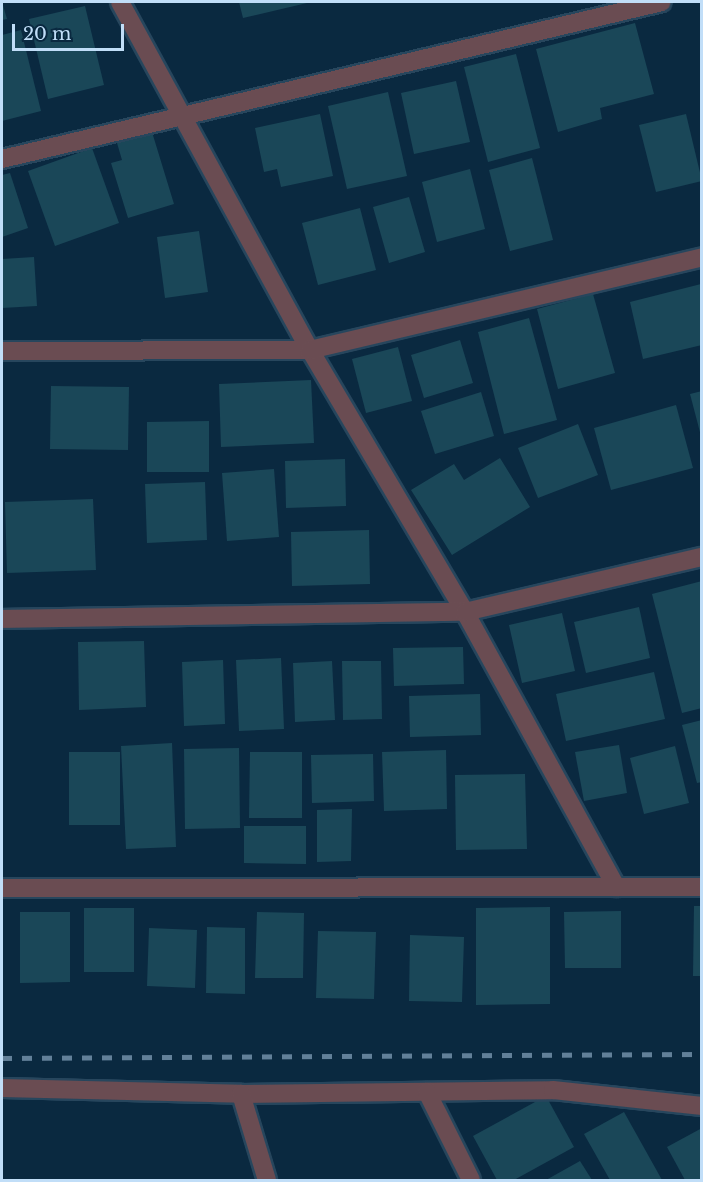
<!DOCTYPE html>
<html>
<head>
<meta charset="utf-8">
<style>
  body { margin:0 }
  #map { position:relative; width:703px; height:1182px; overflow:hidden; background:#0a2940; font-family:"Libre Baskerville",serif }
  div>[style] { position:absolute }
  .building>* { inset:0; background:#1a4758 }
  .roads { filter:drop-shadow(2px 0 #27465d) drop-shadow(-2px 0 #27465d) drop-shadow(0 2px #27465d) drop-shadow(0 -2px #27465d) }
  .lane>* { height:18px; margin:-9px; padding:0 9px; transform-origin:9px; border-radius:9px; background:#6a4c52 }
  .rail>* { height:4.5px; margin-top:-2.25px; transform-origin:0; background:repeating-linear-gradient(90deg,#628099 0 10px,transparent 0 20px) }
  span { translate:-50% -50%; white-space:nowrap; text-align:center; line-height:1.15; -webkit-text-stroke:6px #0a2940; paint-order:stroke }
  .frame { position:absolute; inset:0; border:3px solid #c1def8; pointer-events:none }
  .scale { position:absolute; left:12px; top:24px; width:112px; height:27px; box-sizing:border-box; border:3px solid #c1def8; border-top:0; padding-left:8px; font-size:18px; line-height:21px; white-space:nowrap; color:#c1def8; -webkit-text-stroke:4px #0a2940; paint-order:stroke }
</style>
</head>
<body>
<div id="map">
  <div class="building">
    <i style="clip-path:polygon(2px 2px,7px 19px,2px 20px)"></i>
    <i style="clip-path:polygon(239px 2px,307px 2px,307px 3px,243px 18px)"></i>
    <i style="clip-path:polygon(85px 6px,104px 85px,48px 99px,29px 19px)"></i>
    <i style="clip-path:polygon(635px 23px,654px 94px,600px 108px,602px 119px,558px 132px,536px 49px)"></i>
    <i style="clip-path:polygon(21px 30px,41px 111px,2px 121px,2px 35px)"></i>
    <i style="clip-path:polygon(516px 54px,540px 148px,488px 162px,464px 67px)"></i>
    <i style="clip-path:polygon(456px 81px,470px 142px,414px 154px,401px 93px)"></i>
    <i style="clip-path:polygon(388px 92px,407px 176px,347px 189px,328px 106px)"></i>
    <i style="clip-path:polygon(320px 114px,333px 176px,281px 187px,277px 169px,264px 172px,255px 128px)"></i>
    <i style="clip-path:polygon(686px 114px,702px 181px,656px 192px,639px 125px)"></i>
    <i style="clip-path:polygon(152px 132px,174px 204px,128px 218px,111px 163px,122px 160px,117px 143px)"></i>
    <i style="clip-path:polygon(92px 148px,119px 223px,55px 246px,28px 171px)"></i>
    <i style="clip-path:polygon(532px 158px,553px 240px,510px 251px,489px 170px)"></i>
    <i style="clip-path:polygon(470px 169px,485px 229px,437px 242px,422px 182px)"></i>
    <i style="clip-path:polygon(10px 173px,28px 228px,2px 237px,2px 175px)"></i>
    <i style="clip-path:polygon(409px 197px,425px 252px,389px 263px,373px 207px)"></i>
    <i style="clip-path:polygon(360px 208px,376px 270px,318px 285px,302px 223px)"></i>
    <i style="clip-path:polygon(199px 231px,208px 292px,165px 298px,157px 237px)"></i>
    <i style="clip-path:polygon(34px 257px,37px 306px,2px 308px,2px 259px)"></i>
    <i style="clip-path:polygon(701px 284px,702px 345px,643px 359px,630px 302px)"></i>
    <i style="clip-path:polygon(593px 294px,615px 373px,558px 389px,537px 309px)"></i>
    <i style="clip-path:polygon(529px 318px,557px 420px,504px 434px,478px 332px)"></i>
    <i style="clip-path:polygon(460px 340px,473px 383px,424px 398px,411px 355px)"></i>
    <i style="clip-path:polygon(398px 347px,412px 401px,366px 413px,352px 359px)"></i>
    <i style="clip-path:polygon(311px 380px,314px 443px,221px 447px,219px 384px)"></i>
    <i style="clip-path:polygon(51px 386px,129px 387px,128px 450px,50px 449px)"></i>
    <i style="clip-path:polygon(702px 391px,702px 436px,701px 436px,690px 394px)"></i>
    <i style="clip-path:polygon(481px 392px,494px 436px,435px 454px,421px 411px)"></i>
    <i style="clip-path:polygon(676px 405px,693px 468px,611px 490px,594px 428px)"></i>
    <i style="clip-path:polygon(209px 421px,209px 472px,147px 472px,147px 422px)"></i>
    <i style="clip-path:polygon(578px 424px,598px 475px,538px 498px,518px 448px)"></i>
    <i style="clip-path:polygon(500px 458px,530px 507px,452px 555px,411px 490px,454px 464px,464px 480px)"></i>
    <i style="clip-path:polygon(345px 459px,346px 506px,286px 508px,285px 461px)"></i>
    <i style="clip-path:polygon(274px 469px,279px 537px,227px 541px,222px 473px)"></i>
    <i style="clip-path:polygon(205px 482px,207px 540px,147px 543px,145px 484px)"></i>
    <i style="clip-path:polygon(93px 499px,96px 570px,7px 573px,5px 502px)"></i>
    <i style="clip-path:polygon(369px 530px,370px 584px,292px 586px,291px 532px)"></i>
    <i style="clip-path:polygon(702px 581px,702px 708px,682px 713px,652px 594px)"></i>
    <i style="clip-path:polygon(639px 607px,650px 658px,586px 673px,574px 622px)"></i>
    <i style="clip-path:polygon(562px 613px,575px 671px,522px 683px,509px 625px)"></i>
    <i style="clip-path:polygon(144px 641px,146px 707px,79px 710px,78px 642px)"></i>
    <i style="clip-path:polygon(463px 647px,464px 684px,394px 686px,393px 648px)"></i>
    <i style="clip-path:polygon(281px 658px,284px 729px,239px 731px,236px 660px)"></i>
    <i style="clip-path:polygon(223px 660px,225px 724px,184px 726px,182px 662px)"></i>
    <i style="clip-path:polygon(332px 661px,335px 720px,295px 722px,293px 663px)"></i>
    <i style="clip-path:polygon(342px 661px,381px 661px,382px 719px,343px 720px)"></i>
    <i style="clip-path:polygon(654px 672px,665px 719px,566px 741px,556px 694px)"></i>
    <i style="clip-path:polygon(480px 694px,481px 735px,410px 737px,409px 696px)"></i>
    <i style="clip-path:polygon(702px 720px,702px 782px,697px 783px,682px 725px)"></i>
    <i style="clip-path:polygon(172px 743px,176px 847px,126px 849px,121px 746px)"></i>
    <i style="clip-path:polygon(619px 745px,627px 793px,584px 801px,575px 752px)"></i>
    <i style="clip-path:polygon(675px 746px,689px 803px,644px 814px,630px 758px)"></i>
    <i style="clip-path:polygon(239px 748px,240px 828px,185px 829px,184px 749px)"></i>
    <i style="clip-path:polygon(446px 750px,447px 809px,384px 811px,382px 752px)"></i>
    <i style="clip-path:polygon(69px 752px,120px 752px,120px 825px,69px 825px)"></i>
    <i style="clip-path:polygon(250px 752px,302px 752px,302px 818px,249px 818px)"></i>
    <i style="clip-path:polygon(373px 754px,374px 801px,312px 803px,311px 755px)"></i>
    <i style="clip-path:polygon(525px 774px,527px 849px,456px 850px,455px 775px)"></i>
    <i style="clip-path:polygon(352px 809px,351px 861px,317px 862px,317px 810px)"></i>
    <i style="clip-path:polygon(244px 826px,306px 826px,306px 864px,244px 863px)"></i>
    <i style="clip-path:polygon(694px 906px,702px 906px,702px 976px,693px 976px)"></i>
    <i style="clip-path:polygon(550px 907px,550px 1004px,476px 1005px,476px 908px)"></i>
    <i style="clip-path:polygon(84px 908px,134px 908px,134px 972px,84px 972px)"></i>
    <i style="clip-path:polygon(621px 911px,621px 968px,565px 968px,564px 912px)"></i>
    <i style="clip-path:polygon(20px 912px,70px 912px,70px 982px,20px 983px)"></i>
    <i style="clip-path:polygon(257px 912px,304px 913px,303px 978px,255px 978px)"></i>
    <i style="clip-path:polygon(207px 927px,245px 928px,245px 994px,206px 993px)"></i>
    <i style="clip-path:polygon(149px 928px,197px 930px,195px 988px,147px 986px)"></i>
    <i style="clip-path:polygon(318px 931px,376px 932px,374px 999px,316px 998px)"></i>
    <i style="clip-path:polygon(410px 935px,464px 937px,462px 1002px,409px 1001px)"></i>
    <i style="clip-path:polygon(546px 1096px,574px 1147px,514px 1180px,497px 1180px,473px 1136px)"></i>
    <i style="clip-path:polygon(624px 1112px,662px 1180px,610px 1180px,584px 1134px)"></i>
    <i style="clip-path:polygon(702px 1128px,702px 1180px,685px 1180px,667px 1147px)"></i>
    <i style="clip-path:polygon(580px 1161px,592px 1180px,546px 1180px)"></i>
  </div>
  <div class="roads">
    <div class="lane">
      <i style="left:120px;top:2px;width:396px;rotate:61.4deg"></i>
      <i style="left:310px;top:350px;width:304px;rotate:59.4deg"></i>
      <i style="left:465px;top:612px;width:314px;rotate:61.2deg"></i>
      <i style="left:2px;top:159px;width:678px;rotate:-13.38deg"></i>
      <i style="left:2px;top:351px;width:308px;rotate:-0.2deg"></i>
      <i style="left:310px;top:350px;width:403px;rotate:-13.3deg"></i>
      <i style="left:2px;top:619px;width:463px;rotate:-0.9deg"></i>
      <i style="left:465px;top:612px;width:243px;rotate:-13.1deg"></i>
      <i style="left:2px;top:888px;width:700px;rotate:-0.08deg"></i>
      <i style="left:2px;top:1088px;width:239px;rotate:1.4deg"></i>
      <i style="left:241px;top:1094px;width:312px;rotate:-0.7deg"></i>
      <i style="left:553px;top:1090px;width:150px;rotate:6.1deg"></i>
      <i style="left:427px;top:1092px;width:98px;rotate:63.4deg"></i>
      <i style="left:241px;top:1094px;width:90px;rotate:73.2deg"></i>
    </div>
  </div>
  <div class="rail">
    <i style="left:2px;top:1058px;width:700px;rotate:-0.33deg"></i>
  </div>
  <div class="frame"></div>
  <div class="scale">20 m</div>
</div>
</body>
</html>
